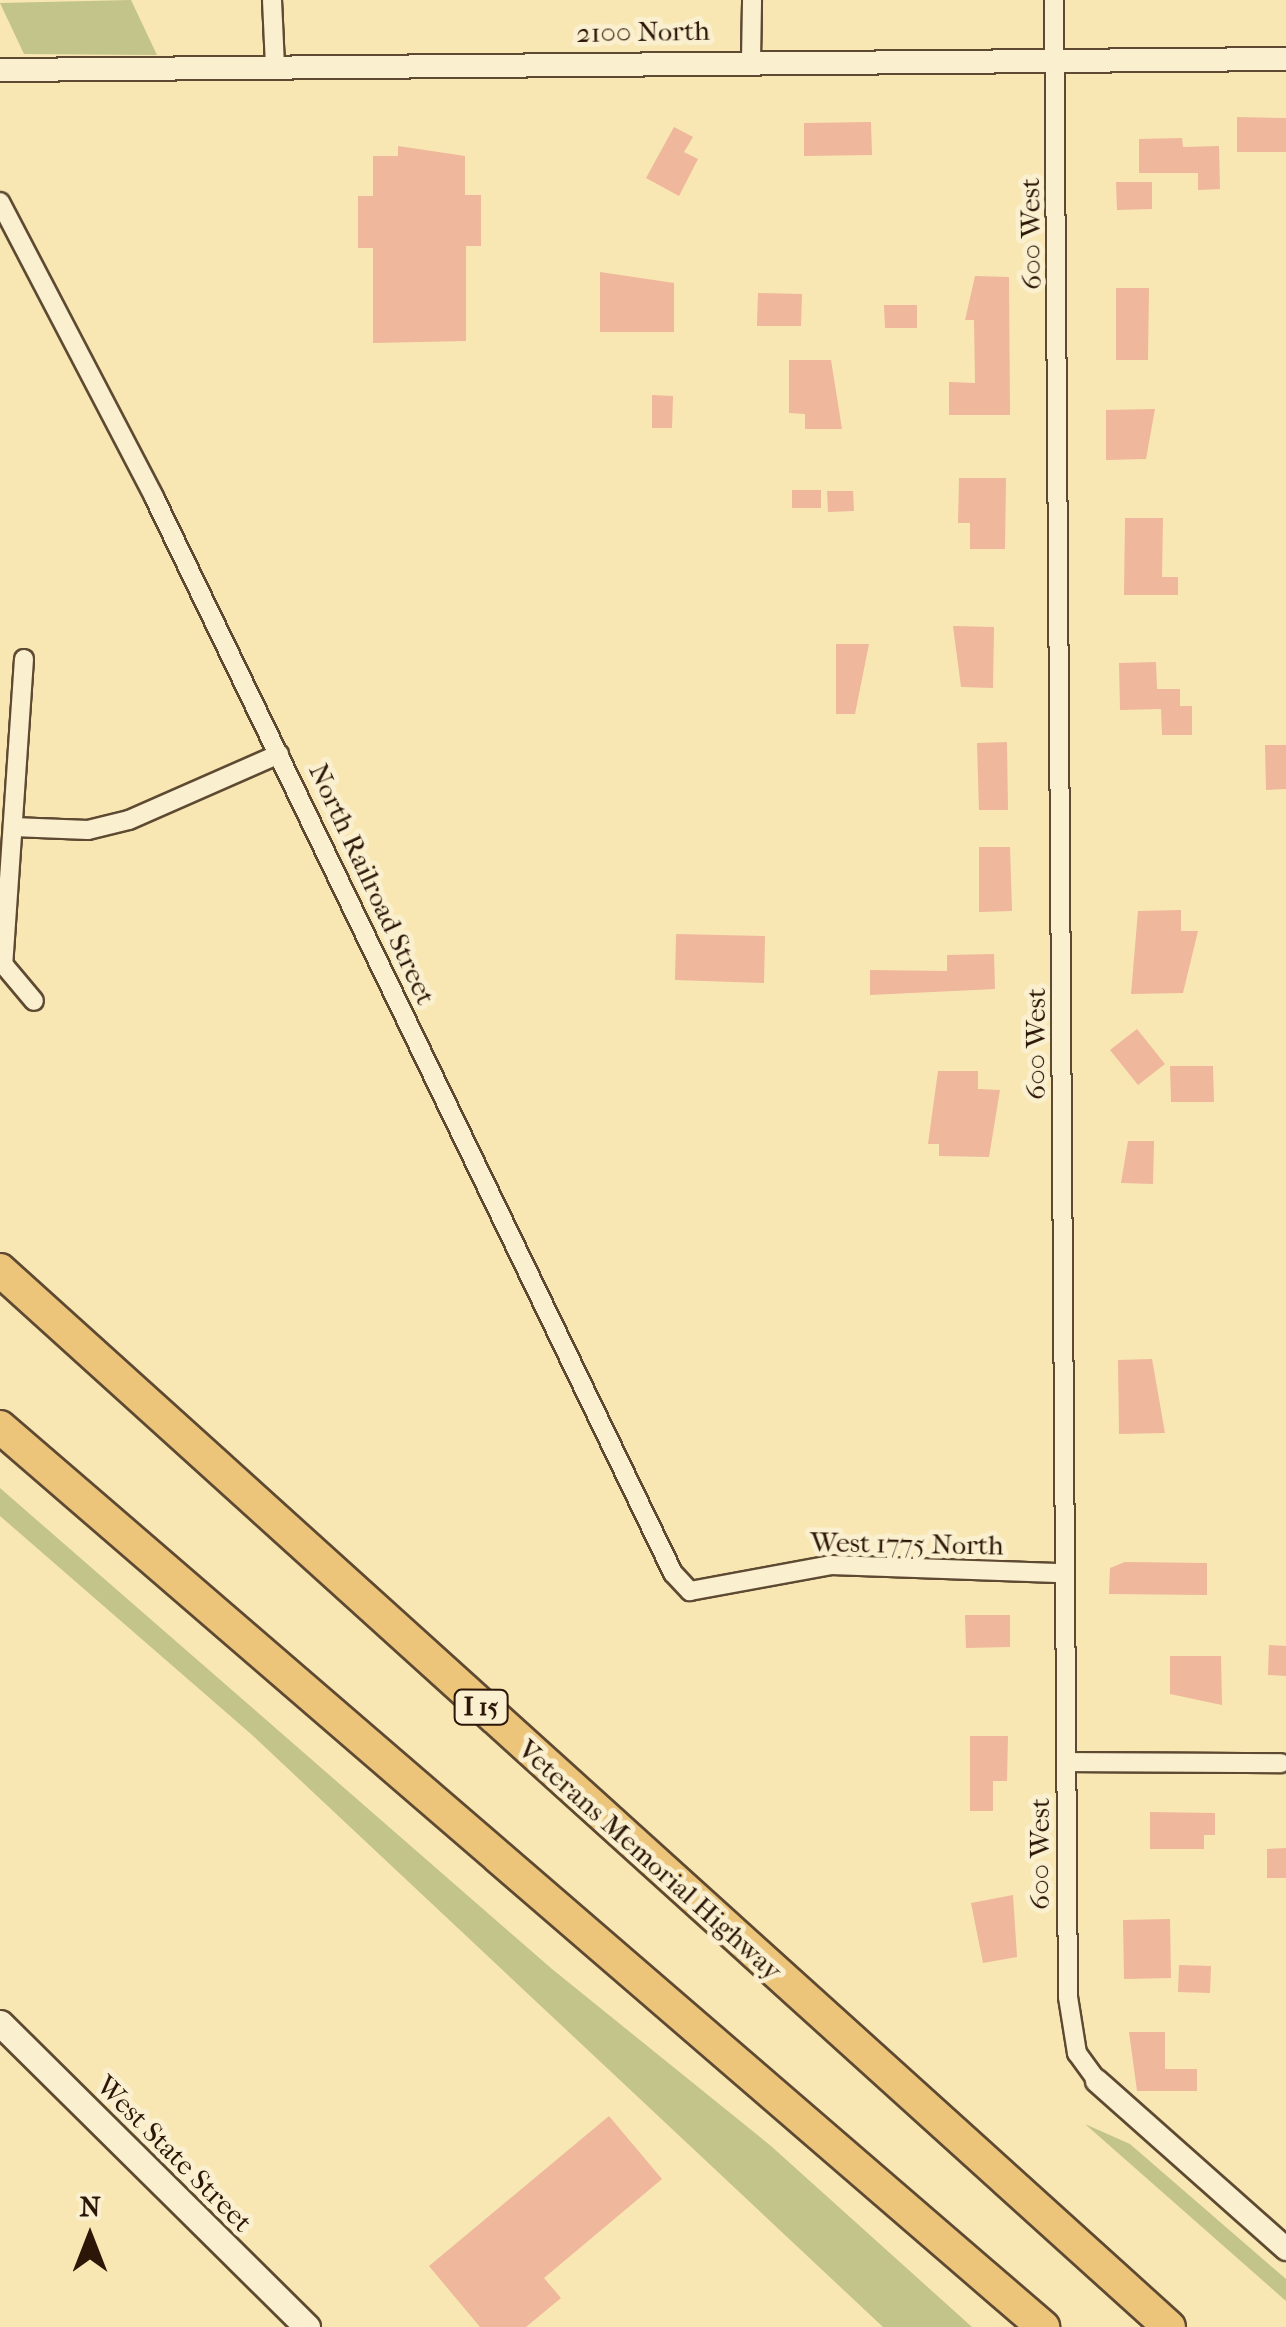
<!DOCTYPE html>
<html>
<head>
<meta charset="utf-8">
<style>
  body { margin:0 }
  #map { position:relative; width:1286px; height:2327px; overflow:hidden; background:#f8e7b3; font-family:"IM FELL French Canon",serif }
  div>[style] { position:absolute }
  .green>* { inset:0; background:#c2c489 }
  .building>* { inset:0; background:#efb79b }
  .roads { filter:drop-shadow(2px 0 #5e4a32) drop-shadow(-2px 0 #5e4a32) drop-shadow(0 2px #5e4a32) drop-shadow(0 -2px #5e4a32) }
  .minor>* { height:18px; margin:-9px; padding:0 9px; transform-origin:9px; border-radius:9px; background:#faefce }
  .tertiary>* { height:22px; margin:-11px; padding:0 11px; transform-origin:11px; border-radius:11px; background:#faefce }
  .secondary>* { height:25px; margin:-12.5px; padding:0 12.5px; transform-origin:12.5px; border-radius:12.5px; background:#faefce }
  .motorway>* { height:32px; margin:-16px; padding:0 16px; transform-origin:16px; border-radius:16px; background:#ecc47a }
  span { translate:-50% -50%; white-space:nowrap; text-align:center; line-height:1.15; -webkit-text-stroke:10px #faefce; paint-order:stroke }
  .shield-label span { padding:2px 8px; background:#faefce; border:2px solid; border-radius:8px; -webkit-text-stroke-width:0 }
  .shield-label { font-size:25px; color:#2b1607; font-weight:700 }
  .street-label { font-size:28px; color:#2b1607 }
  .north { position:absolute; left:40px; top:2187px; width:100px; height:100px; -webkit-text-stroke:8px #faefce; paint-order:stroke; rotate:0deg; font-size:28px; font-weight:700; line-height:40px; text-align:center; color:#2b1607 }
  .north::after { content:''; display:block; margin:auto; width:35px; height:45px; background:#2b1607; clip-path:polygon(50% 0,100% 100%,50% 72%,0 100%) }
</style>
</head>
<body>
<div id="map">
  <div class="green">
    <i style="clip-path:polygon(131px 0,157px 55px,24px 54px,0 3px)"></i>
    <i style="clip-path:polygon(0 1488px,552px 1969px,771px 2146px,972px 2327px,883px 2327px,251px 1734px,0 1516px)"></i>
    <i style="clip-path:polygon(1085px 2124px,1130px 2144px,1286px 2279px,1286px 2301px)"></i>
  </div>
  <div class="building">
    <i style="clip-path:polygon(1237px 117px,1286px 118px,1286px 152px,1237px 152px)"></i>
    <i style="clip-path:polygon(871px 122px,872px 155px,804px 156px,804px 123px)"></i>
    <i style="clip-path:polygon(674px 127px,693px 137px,684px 152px,698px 159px,679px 196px,646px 178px)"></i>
    <i style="clip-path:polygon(1182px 138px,1183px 147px,1219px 146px,1220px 189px,1198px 190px,1198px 173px,1139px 173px,1139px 139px)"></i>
    <i style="clip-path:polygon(398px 146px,465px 156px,465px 195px,481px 195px,481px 246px,466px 246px,466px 341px,373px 343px,373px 248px,358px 248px,358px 196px,373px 196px,373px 156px,398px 156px)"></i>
    <i style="clip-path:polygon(1116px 182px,1152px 182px,1152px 209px,1117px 210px)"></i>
    <i style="clip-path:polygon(600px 272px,674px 283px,674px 332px,600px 332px)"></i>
    <i style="clip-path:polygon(975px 276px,1009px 277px,1010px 415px,949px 415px,949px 382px,975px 383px,974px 320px,965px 320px)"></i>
    <i style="clip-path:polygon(1116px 288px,1149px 288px,1148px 360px,1116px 360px)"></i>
    <i style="clip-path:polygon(758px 293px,802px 294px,801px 326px,757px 326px)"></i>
    <i style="clip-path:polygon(884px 305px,917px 305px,917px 328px,885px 328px)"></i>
    <i style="clip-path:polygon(789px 360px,831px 360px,842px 429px,805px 429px,805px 414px,789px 413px)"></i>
    <i style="clip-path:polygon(652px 395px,673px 396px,672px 428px,652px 428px)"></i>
    <i style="clip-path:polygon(1155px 409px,1146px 459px,1106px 460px,1106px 410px)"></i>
    <i style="clip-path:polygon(959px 478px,1006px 478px,1005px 549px,970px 549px,970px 523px,958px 523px)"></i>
    <i style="clip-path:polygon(792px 490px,821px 490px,821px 508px,792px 508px)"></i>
    <i style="clip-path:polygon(827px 491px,853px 491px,854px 511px,828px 512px)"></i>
    <i style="clip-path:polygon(1125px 518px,1163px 518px,1162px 577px,1178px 577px,1178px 595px,1124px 595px)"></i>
    <i style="clip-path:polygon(953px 626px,994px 627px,993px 688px,961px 687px)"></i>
    <i style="clip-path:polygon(836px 644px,869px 644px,855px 714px,836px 714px)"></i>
    <i style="clip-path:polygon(1156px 662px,1157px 689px,1180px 689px,1180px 706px,1192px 706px,1192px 735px,1162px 735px,1161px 709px,1120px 710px,1119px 663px)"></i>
    <i style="clip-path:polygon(1007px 742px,1008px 810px,979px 810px,977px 743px)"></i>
    <i style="clip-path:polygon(1265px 745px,1286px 745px,1286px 789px,1266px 790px)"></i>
    <i style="clip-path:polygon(979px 847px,1010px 847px,1012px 911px,979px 912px)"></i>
    <i style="clip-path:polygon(1181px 910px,1181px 931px,1198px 931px,1183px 993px,1131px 994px,1138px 911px)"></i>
    <i style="clip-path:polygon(676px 934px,765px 936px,764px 983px,675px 980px)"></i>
    <i style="clip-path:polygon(994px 954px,995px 989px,870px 995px,870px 970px,947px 971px,947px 955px)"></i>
    <i style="clip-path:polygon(1137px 1029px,1165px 1064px,1138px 1085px,1110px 1050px)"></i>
    <i style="clip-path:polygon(1170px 1066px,1213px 1066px,1214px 1102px,1171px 1102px)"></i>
    <i style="clip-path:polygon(938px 1071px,978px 1071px,978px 1089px,1000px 1090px,989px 1157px,939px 1156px,939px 1144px,928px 1144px)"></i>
    <i style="clip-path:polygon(1128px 1141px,1154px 1141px,1153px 1184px,1121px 1183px)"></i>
    <i style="clip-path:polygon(1152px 1359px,1165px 1433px,1119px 1434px,1118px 1360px)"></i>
    <i style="clip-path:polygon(1125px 1562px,1207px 1563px,1207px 1595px,1109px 1594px,1110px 1568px)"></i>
    <i style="clip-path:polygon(965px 1615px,1010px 1615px,1010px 1647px,966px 1648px)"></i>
    <i style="clip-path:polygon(1269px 1645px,1286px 1646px,1286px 1676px,1268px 1675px)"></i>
    <i style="clip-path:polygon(1170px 1656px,1221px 1656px,1222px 1705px,1170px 1694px)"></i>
    <i style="clip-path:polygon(970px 1736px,1008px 1736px,1007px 1781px,993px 1781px,993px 1811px,970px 1811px)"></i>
    <i style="clip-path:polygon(1150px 1812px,1215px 1813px,1215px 1835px,1204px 1835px,1204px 1849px,1150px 1849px)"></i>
    <i style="clip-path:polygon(1286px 1848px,1286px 1878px,1267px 1878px,1267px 1849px)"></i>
    <i style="clip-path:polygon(1013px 1895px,1017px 1957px,983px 1963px,971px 1903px)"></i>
    <i style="clip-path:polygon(1170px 1919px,1171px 1978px,1124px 1979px,1123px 1920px)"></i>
    <i style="clip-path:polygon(1179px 1965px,1211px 1966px,1210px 1993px,1178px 1992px)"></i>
    <i style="clip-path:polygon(1129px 2032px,1165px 2032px,1165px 2069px,1197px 2069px,1197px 2091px,1137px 2091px)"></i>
    <i style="clip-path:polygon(609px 2116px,662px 2179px,544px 2278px,561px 2298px,526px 2327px,480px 2327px,429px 2266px)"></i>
  </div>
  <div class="roads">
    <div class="minor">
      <i style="left:272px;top:0;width:66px;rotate:87.4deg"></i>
      <i style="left:1054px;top:0;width:1997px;rotate:89.6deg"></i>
      <i style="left:1068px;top:1997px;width:57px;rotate:80.9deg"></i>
      <i style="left:1077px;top:2053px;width:34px;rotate:54deg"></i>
      <i style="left:751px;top:60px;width:60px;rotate:-89deg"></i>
      <i style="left:0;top:202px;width:333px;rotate:62.4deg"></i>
      <i style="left:154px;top:497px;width:1195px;rotate:64.25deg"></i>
      <i style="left:673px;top:1573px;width:25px;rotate:47deg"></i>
      <i style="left:690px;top:1591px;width:143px;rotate:-10.4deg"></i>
      <i style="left:831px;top:1565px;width:233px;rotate:2deg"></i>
      <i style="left:24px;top:659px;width:306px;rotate:93.9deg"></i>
      <i style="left:3px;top:964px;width:48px;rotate:50deg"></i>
      <i style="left:13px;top:827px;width:75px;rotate:2.3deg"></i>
      <i style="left:88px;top:830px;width:42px;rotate:-13.7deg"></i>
      <i style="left:129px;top:820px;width:164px;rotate:-23.7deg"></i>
      <i style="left:1067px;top:1762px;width:214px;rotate:0.3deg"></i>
    </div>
    <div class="tertiary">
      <i style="left:0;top:70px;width:1286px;rotate:-0.49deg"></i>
      <i style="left:1097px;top:2081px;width:253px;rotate:41.6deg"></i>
    </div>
    <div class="secondary">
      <i style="left:0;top:2023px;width:432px;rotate:44.7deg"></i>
    </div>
    <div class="motorway">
      <i style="left:0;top:1270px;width:1576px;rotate:42.12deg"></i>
      <i style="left:0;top:1427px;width:1378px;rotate:40.79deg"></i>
    </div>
  </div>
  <div class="shield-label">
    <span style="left:481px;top:1707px">I 15</span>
  </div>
  <div class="street-label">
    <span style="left:643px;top:32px;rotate:-1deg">2100 North</span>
    <span style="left:1031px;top:234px;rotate:-91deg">600 West</span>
    <span style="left:372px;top:884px;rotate:65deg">North Railroad Street</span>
    <span style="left:1036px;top:1044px;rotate:-90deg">600 West</span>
    <span style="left:907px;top:1544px;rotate:1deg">West 1775 North</span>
    <span style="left:1040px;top:1854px;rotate:-90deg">600 West</span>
    <span style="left:650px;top:1860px;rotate:42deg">Veterans Memorial Highway</span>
    <span style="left:174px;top:2154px;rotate:45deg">West State Street</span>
  </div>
  <div class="north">N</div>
</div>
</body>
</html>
